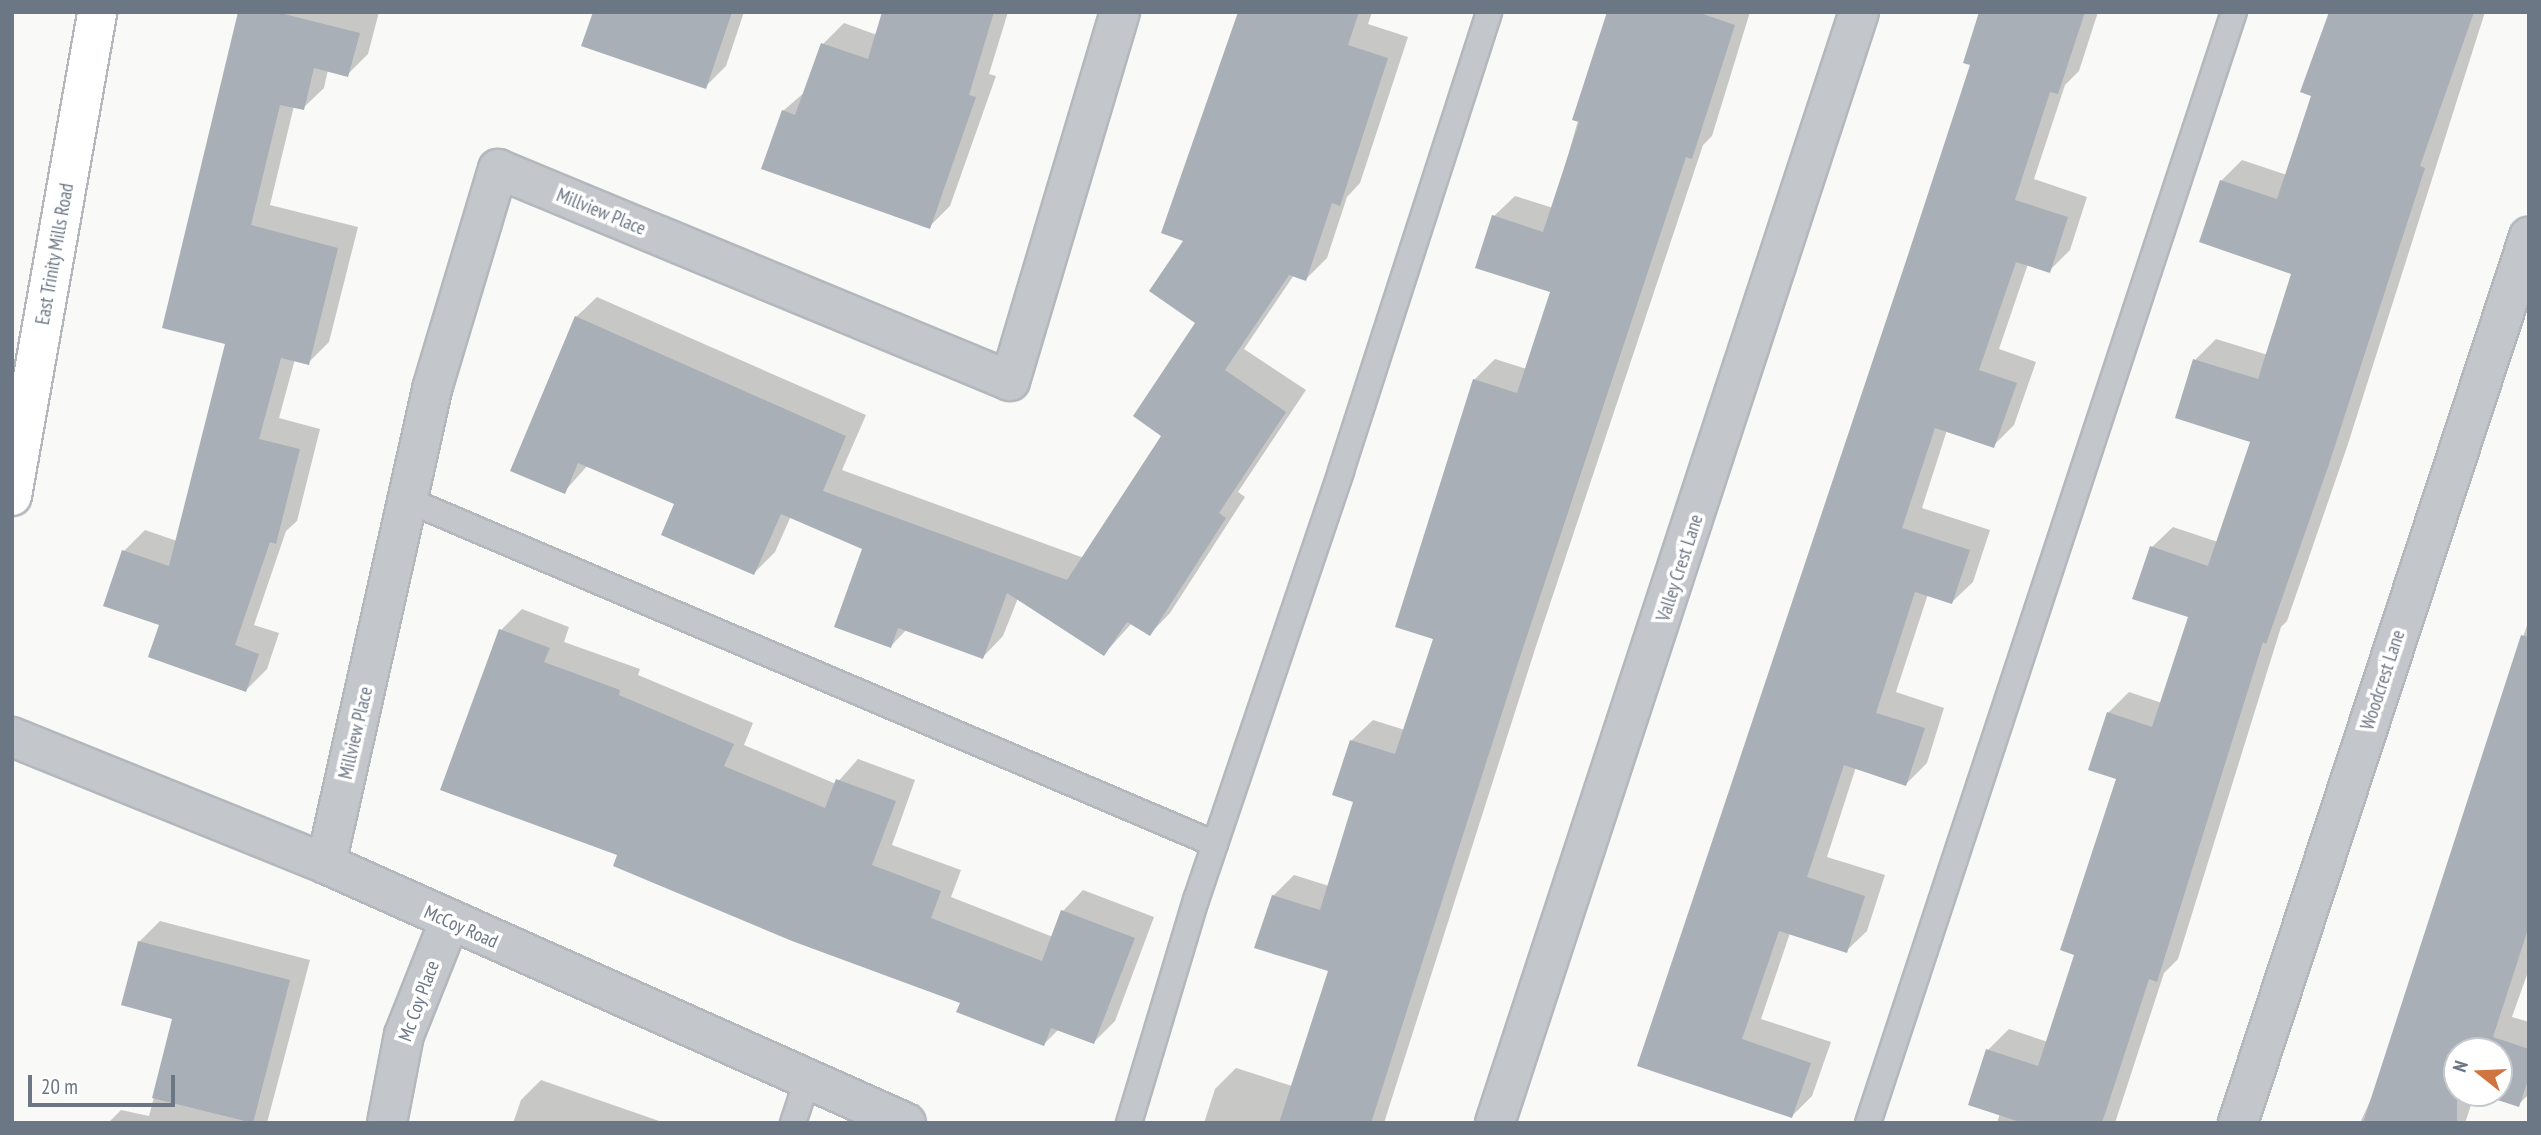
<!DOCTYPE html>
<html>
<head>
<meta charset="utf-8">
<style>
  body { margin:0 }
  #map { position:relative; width:2541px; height:1135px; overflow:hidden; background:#f9f9f8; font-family:"PT Sans Narrow",sans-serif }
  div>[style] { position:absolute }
  .shadow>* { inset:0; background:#0003 }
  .building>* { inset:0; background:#a9afb6 }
  .roads { filter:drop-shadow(2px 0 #b4b8bd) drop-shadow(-2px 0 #b4b8bd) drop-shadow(0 2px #b4b8bd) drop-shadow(0 -2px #b4b8bd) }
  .service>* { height:24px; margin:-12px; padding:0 12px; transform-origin:12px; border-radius:12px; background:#c3c6ca }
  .minor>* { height:38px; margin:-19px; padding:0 19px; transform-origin:19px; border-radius:19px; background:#c3c6ca }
  .tertiary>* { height:38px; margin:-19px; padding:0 19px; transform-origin:19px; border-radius:19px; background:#c3c6ca }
  .secondary>* { height:38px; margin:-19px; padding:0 19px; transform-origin:19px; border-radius:19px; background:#fff }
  span { translate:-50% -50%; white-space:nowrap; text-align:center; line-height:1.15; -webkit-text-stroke:7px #fff; paint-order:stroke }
  .street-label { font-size:19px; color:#6c7785 }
  .frame { position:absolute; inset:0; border:14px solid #6c7785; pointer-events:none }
  .north { position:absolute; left:2443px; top:1037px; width:70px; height:70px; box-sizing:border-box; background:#fff; border:2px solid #c4c9ce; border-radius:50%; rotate:288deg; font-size:19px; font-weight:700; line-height:28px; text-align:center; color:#6c7785 }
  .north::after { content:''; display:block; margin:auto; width:24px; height:32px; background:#d07440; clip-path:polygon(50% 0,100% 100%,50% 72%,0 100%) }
  .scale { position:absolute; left:28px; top:1075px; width:147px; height:32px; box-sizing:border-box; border:4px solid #6c7785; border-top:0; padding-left:9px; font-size:21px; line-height:24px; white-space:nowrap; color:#6c7785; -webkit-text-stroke:5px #fff; paint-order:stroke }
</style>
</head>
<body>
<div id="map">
  <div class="shadow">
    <i style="clip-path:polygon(240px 12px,379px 12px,368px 54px,347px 75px,328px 70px,324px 88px,303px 108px,294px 106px,270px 205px,358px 227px,329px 342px,308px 363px,295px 359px,279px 418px,320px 429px,297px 521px,286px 531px,254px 625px,279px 633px,267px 669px,246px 690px,162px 624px,124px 551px,145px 530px,177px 541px,227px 343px)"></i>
    <i style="clip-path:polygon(595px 12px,744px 12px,726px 66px,705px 87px)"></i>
    <i style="clip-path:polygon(884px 12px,1008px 12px,989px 74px,996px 76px,950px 206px,929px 227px,783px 111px,806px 91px,823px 44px,844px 23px,877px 35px)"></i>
    <i style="clip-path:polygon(1239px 12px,1372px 12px,1368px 24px,1408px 37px,1360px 183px,1347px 197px,1327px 258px,1306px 279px,1294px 275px,1244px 349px,1306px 390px,1238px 492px,1245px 497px,1170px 613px,1150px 634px,1132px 623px,1104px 654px,1018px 598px,1003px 636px,983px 657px,907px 629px,891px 646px,864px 548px,791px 516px,775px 552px,754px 573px,677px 503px,588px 465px,564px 492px,576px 317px,597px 297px,866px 415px,842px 470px,1084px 558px,1163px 435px,1197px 322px,1185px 240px,1163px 232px)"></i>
    <i style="clip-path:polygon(1609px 12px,1750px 12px,1712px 136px,1703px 145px,1537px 643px,1384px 1123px,1204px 1123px,1215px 1089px,1236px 1068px,1292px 1086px,1330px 970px,1273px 896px,1294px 875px,1329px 886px,1356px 801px,1334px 794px,1352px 740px,1373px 720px,1405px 730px,1435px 638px,1474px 380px,1495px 359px,1527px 369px,1552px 291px,1494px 216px,1515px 196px,1553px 208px)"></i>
    <i style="clip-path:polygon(1981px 12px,2098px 12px,2079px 71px,2065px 85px,2034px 179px,2087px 197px,2070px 250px,2049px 271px,2028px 264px,1999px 349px,2036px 362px,2014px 425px,1993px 446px,1947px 430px,1922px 508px,1990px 530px,1973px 582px,1952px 602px,1928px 594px,1896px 692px,1944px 708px,1927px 763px,1906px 784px,1856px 767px,1827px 857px,1885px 875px,1867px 931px,1846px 951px,1790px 933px,1761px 1019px,1831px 1042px,1812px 1096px,1792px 1116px,1639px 1065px,1972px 64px)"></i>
    <i style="clip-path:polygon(2330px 12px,2485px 12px,2348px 444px,2287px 621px,2281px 627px,2178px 959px,2164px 973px,2115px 1123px,1997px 1123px,2000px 1113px,1988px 1050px,2009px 1029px,2048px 1042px,2076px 953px,2118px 778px,2108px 713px,2129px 692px,2162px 703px,2190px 616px,2152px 547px,2173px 527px,2218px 542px,2252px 441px,2195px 360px,2216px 339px,2268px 355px,2294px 273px,2221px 181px,2242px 160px,2287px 175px,2314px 95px)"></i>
    <i style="clip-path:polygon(522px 609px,569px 627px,564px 642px,640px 669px,638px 675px,753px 723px,744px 745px,836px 784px,858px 759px,915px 780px,892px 845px,961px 870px,951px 897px,1053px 937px,1063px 911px,1083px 890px,1154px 917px,1115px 1021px,1094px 1042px,1059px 1029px,1044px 1044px,962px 1002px,620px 854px,501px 630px)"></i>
    <i style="clip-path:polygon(2529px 619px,2529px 969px,2512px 1017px,2529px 1022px,2529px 1094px,2518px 1105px,2482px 1093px,2499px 1093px,2499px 1051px,2457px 1051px,2457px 1093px,2475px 1093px,2465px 1123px,2360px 1123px,2376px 1088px)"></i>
    <i style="clip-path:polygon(160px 921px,310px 960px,267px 1123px,108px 1123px,121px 1110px,149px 1116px,175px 1017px,139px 942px)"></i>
    <i style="clip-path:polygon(541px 1080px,665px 1123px,513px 1123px,521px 1100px)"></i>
  </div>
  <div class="building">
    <i style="clip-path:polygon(238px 12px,276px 12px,360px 33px,348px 77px,314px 68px,304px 110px,280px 105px,251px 225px,338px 248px,309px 365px,281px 358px,259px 439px,300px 449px,276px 544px,270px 542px,235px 645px,259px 654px,246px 692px,148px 657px,159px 625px,103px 606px,122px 550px,169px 566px,225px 344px,162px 328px)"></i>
    <i style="clip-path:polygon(593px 12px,732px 12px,706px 89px,581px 46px)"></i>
    <i style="clip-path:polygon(882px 12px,994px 12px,969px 95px,976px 97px,930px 229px,761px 169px,782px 110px,795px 115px,821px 43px,868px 59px)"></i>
    <i style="clip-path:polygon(1238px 12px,1359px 12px,1348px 45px,1388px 58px,1340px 206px,1332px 203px,1306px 281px,1289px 275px,1225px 370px,1286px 412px,1219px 513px,1226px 518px,1150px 636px,1127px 622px,1104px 656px,1007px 593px,983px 659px,898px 628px,891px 648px,834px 627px,862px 549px,781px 514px,754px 575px,661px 535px,674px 504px,578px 463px,565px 494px,510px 471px,575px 316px,846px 436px,823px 491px,1067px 580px,1161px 436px,1133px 416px,1195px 323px,1149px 291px,1183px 241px,1161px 233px)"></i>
    <i style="clip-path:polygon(1607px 12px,1697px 12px,1735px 25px,1692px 159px,1686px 157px,1517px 666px,1371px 1123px,1279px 1123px,1328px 971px,1254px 948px,1272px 895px,1320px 910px,1353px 802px,1332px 795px,1350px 740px,1395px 754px,1433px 639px,1395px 627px,1473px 379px,1517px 393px,1550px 292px,1475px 268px,1492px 215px,1543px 232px,1579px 122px,1572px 120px)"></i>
    <i style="clip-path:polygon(1979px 12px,2085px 12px,2058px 94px,2050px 92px,2015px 200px,2068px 217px,2050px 273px,2016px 262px,1979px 370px,2017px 383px,1994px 448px,1935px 428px,1902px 528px,1970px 550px,1952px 604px,1915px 592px,1876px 713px,1925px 728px,1906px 786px,1844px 765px,1807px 877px,1865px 896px,1847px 953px,1779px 931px,1742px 1039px,1811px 1063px,1792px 1118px,1637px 1066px,1907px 258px,1970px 65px,1963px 63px)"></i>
    <i style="clip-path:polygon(2329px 12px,2474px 12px,2420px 166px,2425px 168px,2328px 467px,2266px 644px,2263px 642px,2157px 982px,2149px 979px,2102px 1123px,2023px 1123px,1968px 1105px,1986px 1049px,2038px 1066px,2074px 955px,2060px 950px,2116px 779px,2088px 770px,2107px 712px,2152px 727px,2188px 617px,2132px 599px,2150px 546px,2208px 566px,2250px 442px,2175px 418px,2193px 359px,2258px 379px,2291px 274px,2199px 242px,2220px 180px,2277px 199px,2311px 96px,2300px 92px)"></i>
    <i style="clip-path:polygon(499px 629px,550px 648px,544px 662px,620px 690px,619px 695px,734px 744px,724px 766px,825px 808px,836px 779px,896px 801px,872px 865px,941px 891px,931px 918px,1042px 961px,1061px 910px,1135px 938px,1094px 1044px,1051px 1028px,1044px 1046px,956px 1012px,960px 1003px,792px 941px,613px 866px,617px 855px,440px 790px)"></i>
    <i style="clip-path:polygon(2521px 635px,2529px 637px,2529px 926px,2493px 1037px,2529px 1049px,2529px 1077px,2519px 1107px,2476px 1093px,2499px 1093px,2499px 1051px,2457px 1051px,2457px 1123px,2363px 1123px)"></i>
    <i style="clip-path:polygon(138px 941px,290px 980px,253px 1123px,152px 1098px,172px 1019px,121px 1005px)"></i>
  </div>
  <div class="roads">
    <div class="service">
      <i style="left:410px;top:501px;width:875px;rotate:23.08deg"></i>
      <i style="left:793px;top:1123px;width:47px;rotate:-71.6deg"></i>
      <i style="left:1129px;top:1123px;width:233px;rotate:-73.3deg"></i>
      <i style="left:1196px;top:900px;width:453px;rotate:-71.3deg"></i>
      <i style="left:1341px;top:471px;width:482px;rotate:-72.1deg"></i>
      <i style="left:1868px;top:1123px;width:1170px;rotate:-71.77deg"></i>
    </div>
    <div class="minor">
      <i style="left:326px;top:864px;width:487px;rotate:-77.4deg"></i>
      <i style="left:432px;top:389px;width:230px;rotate:-73.3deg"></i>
      <i style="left:498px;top:169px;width:554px;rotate:22.49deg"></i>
      <i style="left:1010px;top:381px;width:385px;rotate:-73.4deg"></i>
      <i style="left:387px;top:1123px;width:90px;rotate:-79.1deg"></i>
      <i style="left:404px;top:1035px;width:122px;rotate:-68.3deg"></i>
      <i style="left:1495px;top:1123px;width:1169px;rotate:-71.86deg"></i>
      <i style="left:2238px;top:1123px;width:933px;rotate:-71.82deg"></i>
    </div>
    <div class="tertiary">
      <i style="left:12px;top:737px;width:339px;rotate:22deg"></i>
      <i style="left:326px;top:864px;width:635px;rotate:24.06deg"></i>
    </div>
    <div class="secondary">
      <i style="left:12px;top:496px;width:491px;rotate:-80deg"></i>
    </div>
  </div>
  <div class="street-label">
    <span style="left:601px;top:212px;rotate:22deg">Millview Place</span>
    <span style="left:55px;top:254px;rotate:-80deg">East Trinity Mills Road</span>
    <span style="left:1680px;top:568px;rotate:-72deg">Valley Crest Lane</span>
    <span style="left:2383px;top:680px;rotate:-72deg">Woodcrest Lane</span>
    <span style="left:356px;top:733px;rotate:-77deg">Millview Place</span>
    <span style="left:461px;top:927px;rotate:24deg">McCoy Road</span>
    <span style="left:419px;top:1001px;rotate:-70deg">Mc Coy Place</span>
  </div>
  <div class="frame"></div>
  <div class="north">N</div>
  <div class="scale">20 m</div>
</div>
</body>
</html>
